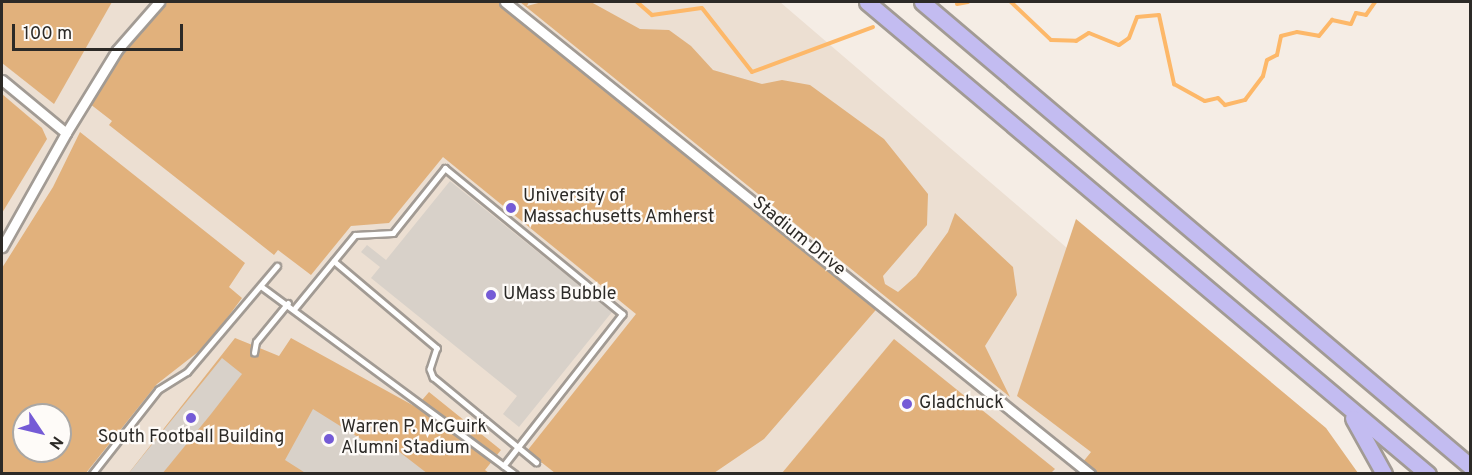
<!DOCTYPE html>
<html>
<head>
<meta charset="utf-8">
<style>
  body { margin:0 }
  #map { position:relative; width:1472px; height:475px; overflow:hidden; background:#f5ede5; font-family:Overpass,sans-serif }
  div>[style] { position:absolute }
  .built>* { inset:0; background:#ecdfd2 }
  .green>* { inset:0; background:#e1b17c }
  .stream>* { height:4px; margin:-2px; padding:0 2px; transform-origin:2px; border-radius:2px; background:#fdb869 }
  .building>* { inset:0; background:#d8d1c9 }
  .roads { filter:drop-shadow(2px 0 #a29b94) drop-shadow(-2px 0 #a29b94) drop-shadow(0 2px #a29b94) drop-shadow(0 -2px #a29b94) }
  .service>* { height:4.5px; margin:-2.25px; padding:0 2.25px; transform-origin:2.25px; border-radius:2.25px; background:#fff }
  .minor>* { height:9px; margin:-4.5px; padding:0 4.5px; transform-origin:4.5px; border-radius:4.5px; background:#fff }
  .primary>* { height:15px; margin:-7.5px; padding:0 7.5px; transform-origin:7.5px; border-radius:7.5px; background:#c3bcf1 }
  .dots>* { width:16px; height:16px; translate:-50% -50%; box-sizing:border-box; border:3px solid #fefbf8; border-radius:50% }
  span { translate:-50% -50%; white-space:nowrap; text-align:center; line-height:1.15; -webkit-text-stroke:4.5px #fefbf8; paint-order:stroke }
  .poi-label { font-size:18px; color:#2c2a27 }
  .left { translate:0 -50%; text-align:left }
  .street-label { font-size:18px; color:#2c2a27 }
  .frame { position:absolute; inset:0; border:3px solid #2c2a27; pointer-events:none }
  .north { position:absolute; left:12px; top:403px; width:60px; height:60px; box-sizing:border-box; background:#fefbf8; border:2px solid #aaa7a4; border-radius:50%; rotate:125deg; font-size:16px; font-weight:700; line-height:24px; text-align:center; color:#2c2a27 }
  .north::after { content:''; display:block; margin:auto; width:21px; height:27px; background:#755bd6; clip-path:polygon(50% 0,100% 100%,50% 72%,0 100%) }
  .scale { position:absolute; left:12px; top:24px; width:171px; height:27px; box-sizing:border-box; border:3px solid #2c2a27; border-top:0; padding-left:8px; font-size:18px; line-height:21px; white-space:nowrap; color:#2c2a27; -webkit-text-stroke:4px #fefbf8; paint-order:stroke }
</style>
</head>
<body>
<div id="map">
  <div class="built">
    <i style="clip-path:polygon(evenodd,2px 2px,780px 2px,1305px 452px,1318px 473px,2px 473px,2px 2px,24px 415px,60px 415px,60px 451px,24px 451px,24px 415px)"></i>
  </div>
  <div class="green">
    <i style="clip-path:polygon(2px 2px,112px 2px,54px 104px,2px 63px)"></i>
    <i style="clip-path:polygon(165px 2px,504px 2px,881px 304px,764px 439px,714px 473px,555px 473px,527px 451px,636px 314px,443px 157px,389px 223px,351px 226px,311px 275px,278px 250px,274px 255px,109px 125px,112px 121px,85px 100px)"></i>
    <i style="clip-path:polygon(520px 2px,529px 2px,527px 6px,542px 2px,591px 2px,640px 29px,669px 30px,691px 46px,713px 70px,762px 84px,782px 80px,810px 85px,884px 139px,928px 194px,927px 225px,883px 276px,885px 284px,898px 292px,916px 276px,948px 232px,955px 213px,1013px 267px,1017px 295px,985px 346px,1010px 397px)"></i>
    <i style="clip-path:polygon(2px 94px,42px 128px,47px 139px,2px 213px)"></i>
    <i style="clip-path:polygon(evenodd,80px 132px,245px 263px,229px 287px,242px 298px,207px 345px,157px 384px,86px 473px,2px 473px,2px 268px,53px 187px,80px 132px,24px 415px,60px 415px,60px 451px,24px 451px,24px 415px)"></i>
    <i style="clip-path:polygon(1076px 219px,1326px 428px,1358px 473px,1074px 473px,1091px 452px,1017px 396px)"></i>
    <i style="clip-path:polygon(235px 338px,279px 356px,291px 338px,416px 407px,429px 392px,501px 450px,485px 470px,489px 473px,128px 474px)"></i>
    <i style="clip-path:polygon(894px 339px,1055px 469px,1051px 473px,782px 473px)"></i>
  </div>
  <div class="stream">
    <i style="left:637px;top:2px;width:20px;rotate:41deg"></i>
    <i style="left:652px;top:15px;width:50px;rotate:-8deg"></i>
    <i style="left:702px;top:8px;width:81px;rotate:52deg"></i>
    <i style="left:752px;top:72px;width:129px;rotate:-20.4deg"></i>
    <i style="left:1011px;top:2px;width:55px;rotate:43.5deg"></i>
    <i style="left:1051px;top:40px;width:25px;rotate:2deg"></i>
    <i style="left:1076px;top:41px;width:15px;rotate:-32deg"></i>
    <i style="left:1089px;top:33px;width:32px;rotate:22deg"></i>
    <i style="left:1119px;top:45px;width:12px;rotate:-35deg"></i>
    <i style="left:1129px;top:38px;width:22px;rotate:-69deg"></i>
    <i style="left:1137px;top:17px;width:22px;rotate:-5deg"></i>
    <i style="left:1159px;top:15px;width:71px;rotate:77.7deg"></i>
    <i style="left:1174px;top:84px;width:35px;rotate:29deg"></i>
    <i style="left:1205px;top:101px;width:13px;rotate:-13deg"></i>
    <i style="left:1218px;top:98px;width:10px;rotate:45deg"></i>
    <i style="left:1225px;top:105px;width:21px;rotate:-14deg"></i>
    <i style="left:1245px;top:100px;width:30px;rotate:-53deg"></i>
    <i style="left:1263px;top:76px;width:16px;rotate:-76deg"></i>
    <i style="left:1267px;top:60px;width:11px;rotate:-27deg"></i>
    <i style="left:1277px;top:55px;width:19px;rotate:-78deg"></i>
    <i style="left:1281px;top:36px;width:16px;rotate:-14deg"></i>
    <i style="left:1297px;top:32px;width:22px;rotate:10deg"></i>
    <i style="left:1319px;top:36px;width:21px;rotate:-51deg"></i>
    <i style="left:1332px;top:20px;width:19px;rotate:12deg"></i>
    <i style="left:1351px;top:24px;width:12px;rotate:-66deg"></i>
    <i style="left:1356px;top:13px;width:10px;rotate:11deg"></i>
    <i style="left:1366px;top:15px;width:16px;rotate:-55deg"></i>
    <i style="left:957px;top:4px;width:11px;rotate:-10deg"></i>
  </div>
  <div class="building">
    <i style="clip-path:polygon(450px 181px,612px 312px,519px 427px,503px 414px,517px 396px,371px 278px,380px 267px,361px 252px,367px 245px,386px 260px)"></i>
    <i style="clip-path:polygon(222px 358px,242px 374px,211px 414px,162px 474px,128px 474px)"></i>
    <i style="clip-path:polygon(313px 409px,377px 449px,384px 440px,428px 474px,307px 474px,285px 460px)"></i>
  </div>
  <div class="roads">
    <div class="service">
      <i style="left:334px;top:261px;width:135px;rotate:40.2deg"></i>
      <i style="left:437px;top:348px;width:22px;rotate:108deg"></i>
      <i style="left:430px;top:369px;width:9px;rotate:69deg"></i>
      <i style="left:433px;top:377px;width:134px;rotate:39.5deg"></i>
      <i style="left:261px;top:286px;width:316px;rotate:36.5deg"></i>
      <i style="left:295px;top:308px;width:94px;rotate:-50.6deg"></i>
      <i style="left:355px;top:235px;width:38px;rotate:-3deg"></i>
      <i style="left:393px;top:233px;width:83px;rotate:-51.3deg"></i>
      <i style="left:445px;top:168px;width:230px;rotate:39.4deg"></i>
      <i style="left:623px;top:314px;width:193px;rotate:128.1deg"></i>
      <i style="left:254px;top:353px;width:11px;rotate:-80deg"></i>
      <i style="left:256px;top:342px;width:50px;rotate:-50.6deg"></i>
      <i style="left:92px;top:474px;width:107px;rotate:-51.8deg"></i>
      <i style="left:158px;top:390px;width:34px;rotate:-32deg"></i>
      <i style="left:187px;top:372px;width:139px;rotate:-49.7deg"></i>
    </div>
    <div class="minor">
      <i style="left:505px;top:2px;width:752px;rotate:38.9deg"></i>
      <i style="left:2px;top:80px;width:83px;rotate:39.6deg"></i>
      <i style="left:66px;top:133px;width:131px;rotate:119.3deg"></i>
      <i style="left:66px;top:133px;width:97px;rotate:-58.4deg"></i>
      <i style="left:117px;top:50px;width:64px;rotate:-48.8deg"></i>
    </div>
    <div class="primary">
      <i style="left:867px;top:2px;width:733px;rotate:40.08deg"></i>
      <i style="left:922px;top:2px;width:718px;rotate:40.26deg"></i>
      <i style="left:1353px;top:418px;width:64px;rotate:61deg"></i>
    </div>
  </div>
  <div class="dots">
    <i style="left:511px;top:208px;background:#755bd6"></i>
    <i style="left:491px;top:295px;background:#755bd6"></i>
    <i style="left:907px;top:404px;background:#755bd6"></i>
    <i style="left:191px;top:418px;background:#755bd6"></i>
    <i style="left:329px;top:439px;background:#755bd6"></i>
  </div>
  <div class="poi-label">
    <span class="left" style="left:523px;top:208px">University of<br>Massachusetts Amherst</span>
    <span class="left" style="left:503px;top:295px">UMass Bubble</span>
    <span class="left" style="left:919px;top:404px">Gladchuck</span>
    <span class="left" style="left:341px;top:439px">Warren P. McGuirk<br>Alumni Stadium</span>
    <span style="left:191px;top:438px">South Football Building</span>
  </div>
  <div class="street-label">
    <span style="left:798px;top:237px;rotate:39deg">Stadium Drive</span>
  </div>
  <div class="frame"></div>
  <div class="north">N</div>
  <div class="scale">100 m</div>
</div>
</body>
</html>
